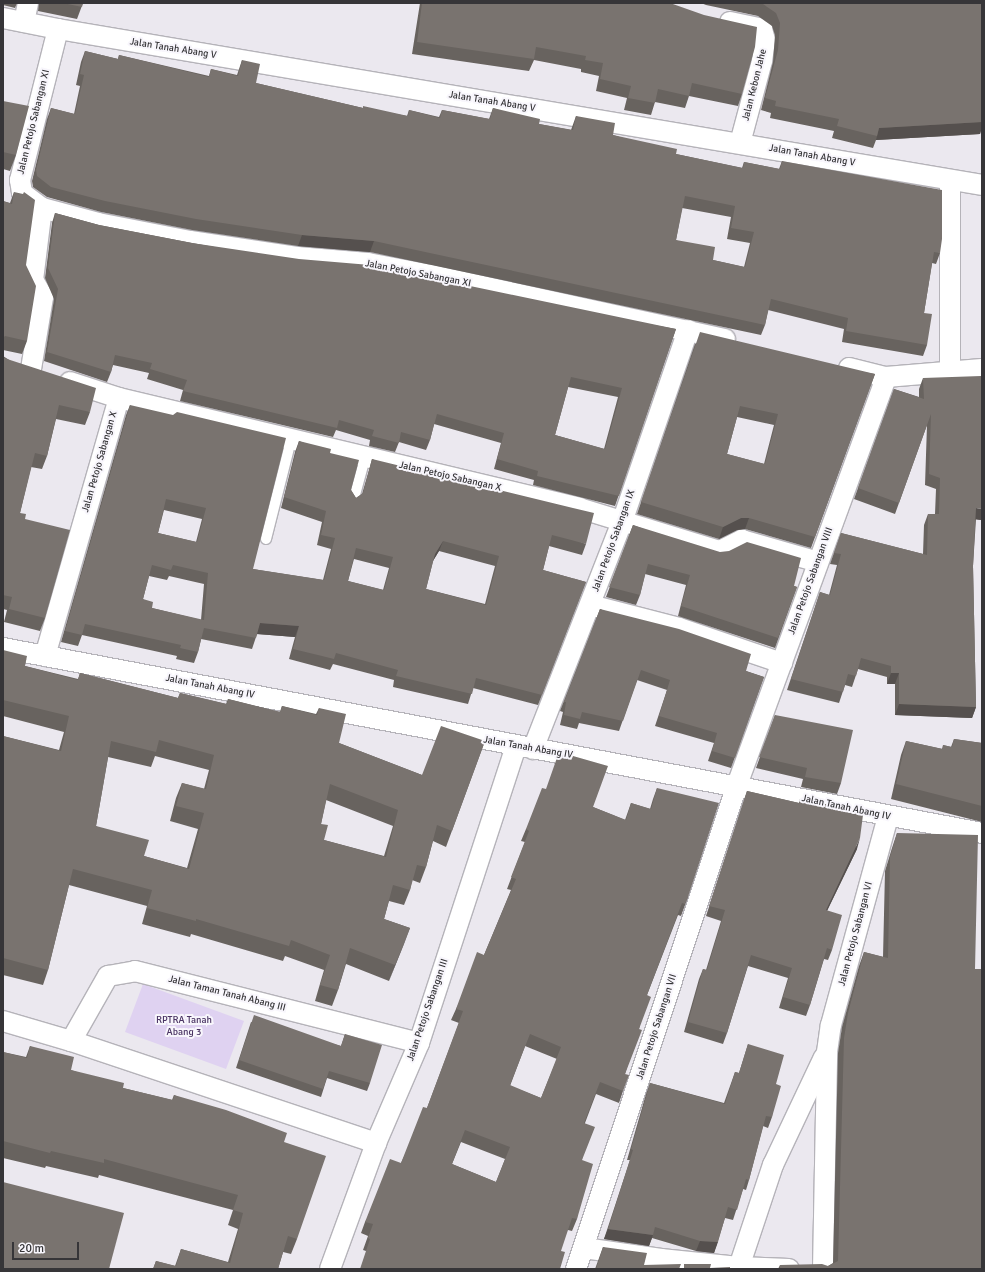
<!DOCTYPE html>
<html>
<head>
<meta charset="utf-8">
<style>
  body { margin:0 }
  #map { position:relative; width:985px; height:1272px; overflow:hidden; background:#ebe8ef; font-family:Signika,sans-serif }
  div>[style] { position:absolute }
  .green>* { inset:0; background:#dfd2f1 }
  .roads { filter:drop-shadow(1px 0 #b5b3b9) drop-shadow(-1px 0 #b5b3b9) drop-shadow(0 1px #b5b3b9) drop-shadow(0 -1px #b5b3b9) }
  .lane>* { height:10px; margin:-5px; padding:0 5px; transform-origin:5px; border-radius:5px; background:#fff }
  .street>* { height:20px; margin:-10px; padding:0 10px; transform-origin:10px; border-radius:10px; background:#fff }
  .wall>* { inset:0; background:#68635f }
  .shaded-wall>* { inset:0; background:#55504e }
  .building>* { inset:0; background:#79736f }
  span { translate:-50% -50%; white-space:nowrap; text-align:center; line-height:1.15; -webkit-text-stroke:4px #f8f6fc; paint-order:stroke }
  .street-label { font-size:10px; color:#363538 }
  .park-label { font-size:10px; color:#4a3463 }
  .frame { position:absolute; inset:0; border:4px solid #363538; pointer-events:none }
  .scale { position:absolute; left:12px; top:1242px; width:67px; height:18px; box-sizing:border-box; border:2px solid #363538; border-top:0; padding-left:5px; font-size:12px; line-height:14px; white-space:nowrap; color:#363538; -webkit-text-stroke:3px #f8f6fc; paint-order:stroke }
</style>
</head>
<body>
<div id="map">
  <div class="green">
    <i style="clip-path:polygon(143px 984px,244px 1021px,226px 1069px,125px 1032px)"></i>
  </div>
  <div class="roads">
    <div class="lane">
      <i style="left:353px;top:502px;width:46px;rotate:-74.7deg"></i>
      <i style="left:266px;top:539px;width:102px;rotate:-75.8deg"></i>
    </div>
    <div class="street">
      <i style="left:3px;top:18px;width:56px;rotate:11.3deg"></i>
      <i style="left:58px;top:29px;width:937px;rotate:9.58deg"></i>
      <i style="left:24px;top:22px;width:19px;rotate:-78deg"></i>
      <i style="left:730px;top:22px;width:33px;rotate:12deg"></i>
      <i style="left:762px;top:29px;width:11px;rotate:75deg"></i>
      <i style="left:765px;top:40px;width:21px;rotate:98deg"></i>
      <i style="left:762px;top:61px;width:85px;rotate:105deg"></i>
      <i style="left:58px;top:29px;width:156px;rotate:104.1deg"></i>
      <i style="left:20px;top:180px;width:13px;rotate:81deg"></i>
      <i style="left:22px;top:193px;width:25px;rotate:37deg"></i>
      <i style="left:42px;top:208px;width:58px;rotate:15deg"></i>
      <i style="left:98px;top:223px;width:94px;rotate:11.1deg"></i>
      <i style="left:190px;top:241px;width:108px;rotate:8.5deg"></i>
      <i style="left:297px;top:257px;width:71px;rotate:4.8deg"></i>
      <i style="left:368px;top:263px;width:64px;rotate:10.8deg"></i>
      <i style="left:431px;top:275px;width:301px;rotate:12.3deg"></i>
      <i style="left:849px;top:368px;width:38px;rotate:14deg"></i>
      <i style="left:886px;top:377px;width:96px;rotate:-4.8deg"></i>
      <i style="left:31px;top:369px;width:73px;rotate:-80.5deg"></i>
      <i style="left:43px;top:297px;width:20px;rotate:-120deg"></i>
      <i style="left:33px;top:280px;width:73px;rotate:-82.9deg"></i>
      <i style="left:950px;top:372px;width:192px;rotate:-90deg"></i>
      <i style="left:70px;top:382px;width:52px;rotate:18.1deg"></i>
      <i style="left:119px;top:398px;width:473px;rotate:13.4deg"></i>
      <i style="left:579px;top:508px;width:147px;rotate:17deg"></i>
      <i style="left:720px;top:551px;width:25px;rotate:-27deg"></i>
      <i style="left:742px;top:540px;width:79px;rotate:16.1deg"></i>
      <i style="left:590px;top:605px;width:92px;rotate:14.5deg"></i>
      <i style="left:679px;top:628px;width:109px;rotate:18.8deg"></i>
      <i style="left:3px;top:648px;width:996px;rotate:10.7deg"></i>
      <i style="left:45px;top:656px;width:268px;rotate:-74deg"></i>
      <i style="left:533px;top:749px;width:244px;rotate:-68.6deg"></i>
      <i style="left:622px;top:522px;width:203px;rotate:-71deg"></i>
      <i style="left:3px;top:1021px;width:71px;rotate:16.4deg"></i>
      <i style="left:71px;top:1041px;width:322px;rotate:18.5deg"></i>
      <i style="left:71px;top:1041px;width:75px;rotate:-60.4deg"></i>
      <i style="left:108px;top:976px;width:27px;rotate:-10deg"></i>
      <i style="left:135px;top:971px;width:293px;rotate:14.2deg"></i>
      <i style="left:584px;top:1248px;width:78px;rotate:8.1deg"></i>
      <i style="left:661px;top:1259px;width:78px;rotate:5.9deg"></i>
      <i style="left:739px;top:1267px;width:50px;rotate:2.3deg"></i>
      <i style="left:739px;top:1267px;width:108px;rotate:-71.6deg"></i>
      <i style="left:773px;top:1165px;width:119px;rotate:-64.7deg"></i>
      <i style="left:330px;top:1269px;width:134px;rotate:-69.9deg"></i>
      <i style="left:376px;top:1143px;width:109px;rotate:-66.7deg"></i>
      <i style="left:419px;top:1043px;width:312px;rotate:-71.9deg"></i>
      <i style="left:576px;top:1269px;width:510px;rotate:-71.6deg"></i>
      <i style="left:737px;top:785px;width:434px;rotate:-69.9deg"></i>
      <i style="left:823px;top:1269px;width:217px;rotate:-88.9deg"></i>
      <i style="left:827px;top:1052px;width:27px;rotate:-82deg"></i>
      <i style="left:831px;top:1025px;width:216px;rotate:-74.7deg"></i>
    </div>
  </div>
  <div class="wall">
    <i style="clip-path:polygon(3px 3px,17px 3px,15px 8px,3px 5px)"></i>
    <i style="clip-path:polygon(39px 3px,83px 3px,77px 19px,38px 11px)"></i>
    <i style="clip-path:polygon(420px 3px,670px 3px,742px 94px,738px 106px,689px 96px,685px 108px,655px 102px,651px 115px,624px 110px,627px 98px,596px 91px,599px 76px,581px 72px,581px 69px,534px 60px,529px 71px,412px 54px)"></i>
    <i style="clip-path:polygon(701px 3px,981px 3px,982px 127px,980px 134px,876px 140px,873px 148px,832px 138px,834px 131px,770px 118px,771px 113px,761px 110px,773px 62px,775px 35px,772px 26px,758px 16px,706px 5px)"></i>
    <i style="clip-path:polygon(evenodd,85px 51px,118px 59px,119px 55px,209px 76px,211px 69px,237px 75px,242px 60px,256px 83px,363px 108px,407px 116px,409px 110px,439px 117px,442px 110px,489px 119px,493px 108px,539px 124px,571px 130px,576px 116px,613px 135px,676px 154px,742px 168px,744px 162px,779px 169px,782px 161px,940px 253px,936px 264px,932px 263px,924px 313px,927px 345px,923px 356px,842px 342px,844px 329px,768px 310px,765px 325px,761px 335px,370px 252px,298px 246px,192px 230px,101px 212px,47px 197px,33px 187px,32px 181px,47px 119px,51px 108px,74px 114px,80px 86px,76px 85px,81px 62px,85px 51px,682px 208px,731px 217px,727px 239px,750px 243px,744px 267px,713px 260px,676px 240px,682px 208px)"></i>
    <i style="clip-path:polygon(3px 101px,16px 155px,10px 171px,3px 169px)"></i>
    <i style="clip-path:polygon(14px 192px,26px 265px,27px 341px,22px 354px,3px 350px,3px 201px,10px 203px)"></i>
    <i style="clip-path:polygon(evenodd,55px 213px,99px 225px,192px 243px,676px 329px,615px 506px,533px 485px,534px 480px,494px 469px,501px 443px,434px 424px,430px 440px,426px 450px,399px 442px,395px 452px,369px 446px,370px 440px,336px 430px,333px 437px,180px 401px,183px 390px,147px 379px,149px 373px,113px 365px,111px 372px,107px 382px,44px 361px,54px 299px,45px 278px,52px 223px,55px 213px,568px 387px,618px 397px,604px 449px,555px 435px,568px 387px)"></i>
    <i style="clip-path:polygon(evenodd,695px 344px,875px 374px,811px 548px,745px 529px,737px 530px,719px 539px,637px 514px,695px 344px,737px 417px,774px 425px,764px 464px,727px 454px,737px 417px)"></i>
    <i style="clip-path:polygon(3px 356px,90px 412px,85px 425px,56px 419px,47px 456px,42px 469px,31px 467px,20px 513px,25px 519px,45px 618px,40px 631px,4px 622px,7px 610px,3px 609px)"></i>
    <i style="clip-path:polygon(923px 378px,981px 520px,976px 519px,973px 566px,976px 707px,972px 718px,895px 715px,895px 684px,887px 684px,887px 677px,858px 669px,852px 687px,845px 685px,839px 703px,787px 690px,820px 592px,829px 595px,837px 565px,830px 564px,841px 533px,923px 554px,924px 525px,928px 514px,935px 514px,936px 489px,925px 485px,927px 425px,895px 514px,854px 499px,894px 389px,919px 397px,919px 389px)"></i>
    <i style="clip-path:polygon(evenodd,130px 405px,253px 569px,323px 580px,331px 549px,317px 545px,322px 522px,281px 508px,295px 452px,299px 441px,330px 453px,351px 490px,356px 498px,362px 494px,369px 470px,372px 459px,586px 544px,582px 555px,549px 546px,543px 570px,586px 582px,538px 705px,473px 688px,468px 704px,393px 687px,394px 680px,333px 664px,330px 670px,289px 659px,295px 637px,257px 634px,252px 649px,201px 639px,198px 652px,194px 663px,176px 659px,177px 656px,82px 635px,78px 646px,61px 642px,126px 415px,130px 405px,164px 510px,202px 519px,196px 542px,158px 533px,164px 510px,130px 405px,439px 551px,495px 566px,485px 604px,426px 589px,433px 561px,439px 551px,130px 405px,354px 559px,389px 568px,383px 590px,348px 581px,354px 559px,130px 405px,149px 576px,167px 580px,169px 576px,204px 584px,201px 620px,152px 608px,143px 599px,149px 576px)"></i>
    <i style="clip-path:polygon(633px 525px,797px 587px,775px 648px,678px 616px,686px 585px,645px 574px,640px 595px,636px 605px,606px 597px)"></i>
    <i style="clip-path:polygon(600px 609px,746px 671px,764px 677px,731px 768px,708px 761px,714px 743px,655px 726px,667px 690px,637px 680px,619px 731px,579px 723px,577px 729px,560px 725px,563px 712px,560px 711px)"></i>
    <i style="clip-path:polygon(evenodd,3px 650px,25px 666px,78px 679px,80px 673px,178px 698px,180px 693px,226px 704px,228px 699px,280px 712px,282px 706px,316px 714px,319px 708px,339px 743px,422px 775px,485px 741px,446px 847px,433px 841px,426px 867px,420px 883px,412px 880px,410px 890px,404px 905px,389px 901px,384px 919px,410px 928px,389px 981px,346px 964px,338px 990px,332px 1006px,315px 1001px,324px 970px,285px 956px,283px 961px,191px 934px,190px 937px,142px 924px,147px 906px,69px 885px,48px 970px,43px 985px,3px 975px,3px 736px,59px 750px,64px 732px,3px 716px,3px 650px,155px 756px,209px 770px,204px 789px,182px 783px,176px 798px,170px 821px,198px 829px,187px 868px,144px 856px,96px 826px,108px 757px,151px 767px,155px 756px,3px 650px,326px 800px,393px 826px,384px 856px,324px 840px,321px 824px,326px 800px)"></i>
    <i style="clip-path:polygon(775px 715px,841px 783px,837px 794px,801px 787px,803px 779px,756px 768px)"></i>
    <i style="clip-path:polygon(954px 739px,982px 743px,982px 822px,891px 799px,901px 755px,906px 741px,942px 749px,943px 745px,951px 747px)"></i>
    <i style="clip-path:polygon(evenodd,657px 788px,688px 897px,681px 916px,678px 915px,647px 995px,639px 1029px,625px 1074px,623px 1091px,619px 1103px,596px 1094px,585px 1123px,582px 1160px,577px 1219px,572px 1231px,568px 1230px,366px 1251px,363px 1250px,368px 1236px,361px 1233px,365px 1222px,401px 1163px,427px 1108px,459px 1023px,451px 1020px,456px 1009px,484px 955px,511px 890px,507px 889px,525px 842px,521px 841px,526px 829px,593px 807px,625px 820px,631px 803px,650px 809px,653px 799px,657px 788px,525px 1046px,557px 1059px,541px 1098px,510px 1086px,525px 1046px,657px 788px,461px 1142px,505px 1159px,496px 1182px,452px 1164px,461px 1142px)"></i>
    <i style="clip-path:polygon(747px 791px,799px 803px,800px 799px,836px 809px,857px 849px,827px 911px,832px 950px,828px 960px,824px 959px,810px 1005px,806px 1016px,779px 1008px,788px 978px,748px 966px,727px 1033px,723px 1044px,684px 1032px,699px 979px,703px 969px,706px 970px,721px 921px,706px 916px)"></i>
    <i style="clip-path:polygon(897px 833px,975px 969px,982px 1269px,778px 1269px,780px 1265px,828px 1266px,833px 1263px,838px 1053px,842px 1027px,859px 966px,864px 952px,883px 957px,885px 871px,892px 848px)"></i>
    <i style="clip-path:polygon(251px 1022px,341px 1046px,345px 1034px,370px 1083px,367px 1091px,327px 1078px,321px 1097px,236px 1068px)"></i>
    <i style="clip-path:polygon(748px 1044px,776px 1084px,772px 1117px,768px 1128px,763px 1126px,749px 1180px,746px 1190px,743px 1189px,733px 1220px,725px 1218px,714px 1253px,696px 1251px,652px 1238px,649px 1246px,604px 1239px,630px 1160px,627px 1160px,646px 1094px,650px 1083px,724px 1103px,735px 1072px,739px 1073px)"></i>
    <i style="clip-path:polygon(30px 1046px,71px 1070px,123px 1088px,172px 1100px,174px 1095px,284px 1142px,297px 1239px,291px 1254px,283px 1252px,278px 1269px,153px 1269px,156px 1261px,175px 1266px,181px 1249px,228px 1262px,238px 1229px,228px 1225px,233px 1210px,99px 1175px,98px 1178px,46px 1166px,45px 1168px,3px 1158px,3px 1052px,26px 1057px)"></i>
    <i style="clip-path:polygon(603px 1247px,644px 1265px,679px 1269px,595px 1269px)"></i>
  </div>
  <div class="shaded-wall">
    <i style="clip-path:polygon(982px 122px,982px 127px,980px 134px,876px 140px,879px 128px)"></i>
    <i style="clip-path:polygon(302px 235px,374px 241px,370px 252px,298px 246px)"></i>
    <i style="clip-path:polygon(976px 508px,982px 509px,982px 517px,981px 520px,972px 519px)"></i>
    <i style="clip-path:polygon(741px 518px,749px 518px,745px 529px,737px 530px,719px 539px,723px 527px)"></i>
    <i style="clip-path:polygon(443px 541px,439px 551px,431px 564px,435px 554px)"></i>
    <i style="clip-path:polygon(260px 623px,299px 626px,295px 637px,256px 634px)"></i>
    <i style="clip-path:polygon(891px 673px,899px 673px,895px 684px,887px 684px)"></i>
    <i style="clip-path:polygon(899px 704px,976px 707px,972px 718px,895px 715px)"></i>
    <i style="clip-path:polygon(860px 838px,857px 849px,822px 921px,826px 910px)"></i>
    <i style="clip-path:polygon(410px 928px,404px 944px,389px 981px,395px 965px)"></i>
    <i style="clip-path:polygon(608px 1229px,653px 1235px,649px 1246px,604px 1239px)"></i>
    <i style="clip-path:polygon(700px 1241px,718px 1242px,714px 1253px,696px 1251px)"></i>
  </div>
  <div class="building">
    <i style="clip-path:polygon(63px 3px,83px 3px,82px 7px)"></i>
    <i style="clip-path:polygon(422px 3px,670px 3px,704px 15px,757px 27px,755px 47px,742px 94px,692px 83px,689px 96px,658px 89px,655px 103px,628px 98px,631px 86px,600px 79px,603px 63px,585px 60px,586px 56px,536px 47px,534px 59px,417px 42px)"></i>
    <i style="clip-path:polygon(760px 3px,981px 3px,982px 122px,879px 128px,877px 136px,837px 126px,839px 119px,775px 106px,776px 101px,765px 98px,778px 50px,780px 23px,776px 13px,763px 4px)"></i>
    <i style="clip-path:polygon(evenodd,85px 51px,118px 59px,119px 55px,209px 77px,211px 69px,238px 76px,242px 60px,260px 64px,256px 83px,363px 108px,363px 106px,408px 116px,409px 110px,440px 118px,442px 110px,490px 119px,493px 108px,540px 119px,539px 124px,573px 130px,576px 116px,615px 123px,613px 135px,677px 149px,676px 154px,743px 168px,744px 162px,780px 169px,782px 161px,942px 190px,942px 239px,940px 253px,934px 252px,924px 313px,932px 314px,927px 345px,846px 331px,848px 318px,771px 299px,765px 325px,374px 241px,302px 235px,196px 219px,105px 201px,51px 187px,37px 176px,36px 170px,51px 108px,75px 114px,84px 75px,80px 74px,85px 51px,685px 196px,735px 206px,731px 228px,754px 232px,745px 267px,713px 260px,715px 247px,676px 240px,685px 196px)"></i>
    <i style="clip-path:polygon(3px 101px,29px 106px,16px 155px,3px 152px)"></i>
    <i style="clip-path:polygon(14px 192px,23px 194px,24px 192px,35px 200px,26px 265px,36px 286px,27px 341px,5px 336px,3px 338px,3px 201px,12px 204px)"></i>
    <i style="clip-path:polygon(evenodd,55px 213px,99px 225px,192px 243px,299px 259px,370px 265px,676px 329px,619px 496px,537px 476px,538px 471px,497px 459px,504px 433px,437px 414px,430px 440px,401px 432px,399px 443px,372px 436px,374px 430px,339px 420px,337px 428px,183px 391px,187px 380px,150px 369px,152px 363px,115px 355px,111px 372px,47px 352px,58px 289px,48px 268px,55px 213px,571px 377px,622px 388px,605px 449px,555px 435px,571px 377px)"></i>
    <i style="clip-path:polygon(evenodd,700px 332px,875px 374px,815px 537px,749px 518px,741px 518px,723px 527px,641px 502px,700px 332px,740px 406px,778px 414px,765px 464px,727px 454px,740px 406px)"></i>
    <i style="clip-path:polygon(3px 356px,4px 358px,96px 388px,90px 412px,59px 405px,47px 456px,35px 453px,20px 513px,26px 514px,25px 519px,70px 530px,45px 618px,9px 609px,12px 597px,3px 595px)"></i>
    <i style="clip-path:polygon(981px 376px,982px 509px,976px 508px,973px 566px,976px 707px,899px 704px,899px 673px,891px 673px,891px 666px,861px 658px,856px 676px,848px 674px,843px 692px,791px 679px,820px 592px,830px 595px,841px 554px,834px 553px,841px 533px,927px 555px,928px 514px,939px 514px,940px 478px,929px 474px,931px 414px,899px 503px,858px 488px,894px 389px,924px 399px,923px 378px)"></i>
    <i style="clip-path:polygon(evenodd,130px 405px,173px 415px,177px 412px,286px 438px,253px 569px,324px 580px,335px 538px,321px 535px,326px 511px,284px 497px,299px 441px,331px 449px,330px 453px,359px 460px,351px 490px,356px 498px,363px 493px,372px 459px,594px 513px,586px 544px,552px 535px,543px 570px,586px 582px,542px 695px,476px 678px,472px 694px,396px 676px,398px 670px,336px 653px,334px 659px,293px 649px,299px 626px,260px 623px,256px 638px,204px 628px,198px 652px,180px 648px,181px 645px,85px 624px,82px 635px,65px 631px,130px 405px,166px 499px,206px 508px,197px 542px,158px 533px,166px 499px,130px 405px,443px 541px,499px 556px,486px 605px,426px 589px,435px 554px,443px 541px,130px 405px,356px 548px,393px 557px,384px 590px,348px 581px,356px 548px,130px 405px,152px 565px,171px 570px,173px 565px,208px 573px,204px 620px,152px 608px,153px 602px,143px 599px,152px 565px)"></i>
    <i style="clip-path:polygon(633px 525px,720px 552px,729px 551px,747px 542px,801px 558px,794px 586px,797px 587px,778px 638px,681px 606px,690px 575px,648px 564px,640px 595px,609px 587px)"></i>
    <i style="clip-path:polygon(600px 609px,679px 629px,751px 654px,746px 671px,764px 677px,735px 758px,712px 751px,717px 733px,659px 716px,670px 680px,641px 670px,623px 721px,582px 712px,580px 719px,564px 715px,566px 702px,564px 702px)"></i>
    <i style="clip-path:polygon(evenodd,3px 650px,27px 656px,25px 666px,78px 680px,80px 673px,178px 698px,180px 693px,227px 704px,228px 699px,280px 712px,282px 706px,317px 715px,319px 708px,346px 714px,339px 743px,422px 775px,441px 726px,485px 741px,452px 831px,437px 825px,426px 867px,417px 865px,410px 890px,393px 885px,384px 919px,410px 928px,395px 965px,350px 948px,338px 990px,320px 985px,330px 955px,291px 940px,289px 946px,196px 919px,196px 921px,147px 908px,152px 890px,73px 869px,48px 970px,3px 958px,3px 736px,61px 751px,69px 716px,3px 700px,3px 650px,159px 740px,214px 755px,206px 789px,182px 783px,176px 806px,204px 813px,189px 869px,144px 856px,149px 840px,96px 826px,111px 741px,156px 752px,159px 740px,3px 650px,330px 784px,398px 810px,386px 857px,324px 840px,328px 825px,321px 824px,330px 784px)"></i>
    <i style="clip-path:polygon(775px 715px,853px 730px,841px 783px,805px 777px,807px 768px,759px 757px)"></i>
    <i style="clip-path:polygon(954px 739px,982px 743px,982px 806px,896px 784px,906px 741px,943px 749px,943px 745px,952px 747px)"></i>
    <i style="clip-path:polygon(evenodd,559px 752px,608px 766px,593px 807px,626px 820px,631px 803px,651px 809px,657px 788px,719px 803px,688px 897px,685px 904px,682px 903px,647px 995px,651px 997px,639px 1029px,642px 1030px,625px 1074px,629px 1075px,623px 1091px,600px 1082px,584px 1123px,595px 1127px,582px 1160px,593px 1164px,577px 1219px,572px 1218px,561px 1251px,565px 1252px,560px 1269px,360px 1269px,370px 1239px,368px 1238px,373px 1224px,365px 1222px,390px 1159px,401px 1163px,423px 1107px,427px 1108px,463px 1011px,456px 1009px,477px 952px,484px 955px,516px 879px,511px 877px,529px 831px,526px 829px,542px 788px,546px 789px,559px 752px,530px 1034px,561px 1047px,541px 1098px,510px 1085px,530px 1034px,559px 752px,465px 1130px,510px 1147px,496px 1182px,452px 1164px,465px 1130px)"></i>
    <i style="clip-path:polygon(747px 791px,799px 803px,800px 799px,836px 806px,836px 809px,863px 815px,860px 838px,826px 910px,842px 915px,832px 950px,827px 948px,810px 1005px,783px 997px,792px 968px,751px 955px,727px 1033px,688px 1022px,703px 969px,707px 970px,725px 910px,709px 906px)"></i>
    <i style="clip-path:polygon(897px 833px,978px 835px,975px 969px,982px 969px,982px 1269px,780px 1269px,780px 1265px,822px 1264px,828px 1266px,838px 1261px,844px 1038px,848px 1013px,864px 952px,888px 958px,890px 857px)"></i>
    <i style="clip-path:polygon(254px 1015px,341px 1046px,345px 1034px,382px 1045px,370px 1083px,329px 1071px,323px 1089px,239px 1060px)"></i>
    <i style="clip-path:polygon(748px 1044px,784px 1055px,776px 1084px,781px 1086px,772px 1117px,766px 1116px,749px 1180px,746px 1179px,737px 1210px,728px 1207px,718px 1242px,700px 1241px,655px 1227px,653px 1235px,608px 1229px,633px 1150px,631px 1149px,650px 1083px,725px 1104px,735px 1072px,739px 1073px)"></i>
    <i style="clip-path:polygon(30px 1046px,74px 1057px,71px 1070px,124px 1083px,123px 1088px,173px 1100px,174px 1095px,226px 1110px,287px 1133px,284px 1142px,326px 1156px,297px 1239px,288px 1236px,278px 1269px,153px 1269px,156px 1261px,176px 1266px,181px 1249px,230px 1263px,243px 1213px,233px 1210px,238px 1195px,104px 1159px,104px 1163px,51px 1151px,50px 1153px,3px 1141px,3px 1052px,27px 1058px)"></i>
    <i style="clip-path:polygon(3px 1182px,124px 1213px,109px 1269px,3px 1269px)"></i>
    <i style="clip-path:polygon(603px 1247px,647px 1253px,644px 1265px,681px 1264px,679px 1269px,596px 1269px)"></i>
    <i style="clip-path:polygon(684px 1264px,711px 1264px,710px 1268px,730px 1267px,730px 1269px,684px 1269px)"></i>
  </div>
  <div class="street-label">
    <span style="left:173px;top:49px;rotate:9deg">Jalan Tanah Abang V</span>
    <span style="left:755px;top:85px;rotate:-76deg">Jalan Kebon Jahe</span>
    <span style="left:492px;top:102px;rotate:9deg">Jalan Tanah Abang V</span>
    <span style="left:34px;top:122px;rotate:-76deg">Jalan Petojo Sabangan XI</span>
    <span style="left:812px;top:156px;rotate:10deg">Jalan Tanah Abang V</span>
    <span style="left:418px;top:274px;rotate:11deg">Jalan Petojo Sabangan XI</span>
    <span style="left:100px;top:462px;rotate:-74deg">Jalan Petojo Sabangan X</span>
    <span style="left:450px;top:477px;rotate:13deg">Jalan Petojo Sabangan X</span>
    <span style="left:614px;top:541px;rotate:-70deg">Jalan Petojo Sabangan IX</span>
    <span style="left:811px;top:581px;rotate:-70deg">Jalan Petojo Sabangan VIII</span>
    <span style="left:210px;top:687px;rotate:11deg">Jalan Tanah Abang IV</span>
    <span style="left:528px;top:748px;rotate:10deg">Jalan Tanah Abang IV</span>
    <span style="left:846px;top:808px;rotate:12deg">Jalan Tanah Abang IV</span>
    <span style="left:856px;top:934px;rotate:-75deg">Jalan Petojo Sabangan VI</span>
    <span style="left:227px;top:994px;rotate:14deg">Jalan Taman Tanah Abang III</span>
    <span style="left:428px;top:1010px;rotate:-71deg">Jalan Petojo Sabangan III</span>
    <span style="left:657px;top:1027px;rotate:-72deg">Jalan Petojo Sabangan VII</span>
  </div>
  <div class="park-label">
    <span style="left:184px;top:1026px">RPTRA Tanah<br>Abang 3</span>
  </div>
  <div class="frame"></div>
  <div class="scale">20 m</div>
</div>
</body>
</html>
